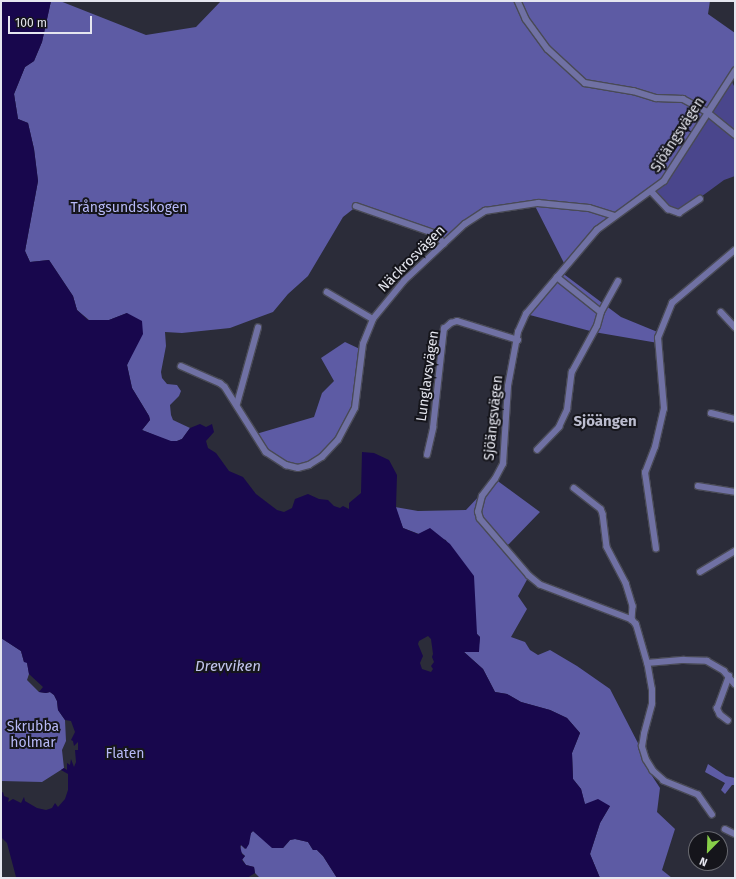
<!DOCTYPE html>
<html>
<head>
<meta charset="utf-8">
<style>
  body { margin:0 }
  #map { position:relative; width:736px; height:879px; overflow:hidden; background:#2b2c39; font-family:"Fira Sans",sans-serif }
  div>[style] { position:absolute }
  .green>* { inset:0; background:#4a468c }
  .forest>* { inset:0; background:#5d5ba4 }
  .water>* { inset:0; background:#18074d }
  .roads { filter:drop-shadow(1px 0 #494a56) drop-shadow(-1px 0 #494a56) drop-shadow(0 1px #494a56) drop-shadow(0 -1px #494a56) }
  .minor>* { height:5.5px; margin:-2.75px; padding:0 2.75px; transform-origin:2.75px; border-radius:2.75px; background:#7071a4 }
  span { translate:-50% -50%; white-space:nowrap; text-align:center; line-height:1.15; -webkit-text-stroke:4px #15151b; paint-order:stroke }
  .street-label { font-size:14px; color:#e5e6ef }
  .park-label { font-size:14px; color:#b7b9f7 }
  .neighbourhood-label { font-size:15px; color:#bcbdcf; font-weight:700 }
  .water-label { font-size:15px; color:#c3c5ee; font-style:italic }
  .frame { position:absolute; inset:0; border:2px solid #e5e6ef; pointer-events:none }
  .north { position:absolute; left:688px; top:831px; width:40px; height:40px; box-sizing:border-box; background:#15151b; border:1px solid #686970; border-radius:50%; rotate:203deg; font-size:11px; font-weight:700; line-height:16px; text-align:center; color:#e5e6ef }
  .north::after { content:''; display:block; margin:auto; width:14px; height:18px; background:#88cf49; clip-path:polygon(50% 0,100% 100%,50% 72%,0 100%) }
  .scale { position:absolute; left:8px; top:16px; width:84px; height:18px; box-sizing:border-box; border:2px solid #e5e6ef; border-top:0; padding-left:5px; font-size:12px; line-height:14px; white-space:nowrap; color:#e5e6ef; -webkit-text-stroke:3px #15151b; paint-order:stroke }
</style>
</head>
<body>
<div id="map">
  <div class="green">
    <i style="clip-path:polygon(730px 78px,735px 88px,735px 176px,724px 180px,679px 213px,668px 209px,651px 191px)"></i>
  </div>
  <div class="forest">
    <i style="clip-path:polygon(51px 1px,60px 1px,146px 35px,196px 27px,221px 1px,710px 1px,708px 14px,735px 33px,735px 66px,670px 174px,597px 230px,566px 267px,534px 204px,485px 211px,444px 244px,437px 234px,357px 206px,343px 217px,308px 276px,288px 294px,273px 312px,230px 328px,182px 333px,165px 332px,166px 346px,161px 372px,162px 378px,167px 384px,177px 385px,181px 391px,179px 396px,170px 405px,171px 415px,173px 420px,190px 428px,182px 439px,177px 441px,171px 442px,142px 430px,150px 420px,149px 416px,132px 388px,127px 365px,132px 353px,127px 313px,109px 320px,89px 320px,77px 310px,73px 296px,49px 260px,30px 262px,25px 251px,38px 181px,34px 149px,28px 123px,18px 119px,14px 94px,25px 67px,34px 61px,42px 42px)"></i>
    <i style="clip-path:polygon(561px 272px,621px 317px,660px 333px,658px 343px,594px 332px,526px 314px)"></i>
    <i style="clip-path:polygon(345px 342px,362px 350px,357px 401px,347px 426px,322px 457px,298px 468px,286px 465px,266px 452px,256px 434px,314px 417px,322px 393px,334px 381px,321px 358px)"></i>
    <i style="clip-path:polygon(495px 479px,540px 512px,505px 548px,529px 576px,518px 596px,527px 609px,511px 637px,525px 642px,530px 650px,538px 655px,550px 650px,577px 666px,610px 689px,640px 747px,643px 762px,660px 788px,657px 812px,675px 829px,662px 870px,672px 878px,600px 878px,590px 854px,600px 823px,610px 806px,585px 805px,581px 789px,573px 779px,572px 753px,580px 733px,567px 718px,550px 710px,521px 702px,507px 694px,495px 692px,483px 669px,464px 652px,478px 652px,480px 637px,477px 634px,446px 540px,419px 534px,403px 528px,395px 507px,418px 511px,466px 510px)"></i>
    <i style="clip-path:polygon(1px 638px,21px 651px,24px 662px,27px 662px,29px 674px,27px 680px,39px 692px,46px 693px,50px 692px,54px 695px,57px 701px,58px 710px,65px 720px,66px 741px,62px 750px,64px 768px,42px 782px,1px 781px)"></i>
    <i style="clip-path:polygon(708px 764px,726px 776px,735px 778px,735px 785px,732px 785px,725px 794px,721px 790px,725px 783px,705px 772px)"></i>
    <i style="clip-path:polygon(253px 831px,263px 839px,283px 848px,290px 840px,295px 839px,308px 842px,313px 850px,317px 850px,323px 856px,337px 878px,260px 878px,255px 873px,254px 867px,246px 865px,242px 859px,245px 856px,240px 851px,241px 845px,245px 849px,251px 833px)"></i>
  </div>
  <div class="water">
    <i style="clip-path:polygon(evenodd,1px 1px,51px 1px,42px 42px,34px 61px,25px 67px,14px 94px,18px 119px,28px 123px,34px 149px,38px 181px,25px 251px,30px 262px,49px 260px,73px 296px,77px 310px,88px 320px,109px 320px,127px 313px,142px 321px,143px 334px,127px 365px,132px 388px,149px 416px,150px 420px,142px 430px,171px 441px,177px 441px,182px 439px,190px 428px,200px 424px,206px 427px,212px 424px,214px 432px,206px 441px,208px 448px,216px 453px,229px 471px,243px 477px,256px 494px,277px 510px,284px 512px,292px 508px,295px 499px,308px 494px,319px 499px,328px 500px,334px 506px,340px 508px,343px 506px,349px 509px,349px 503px,361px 493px,362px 452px,374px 453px,389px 460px,397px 475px,396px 507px,403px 528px,418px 534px,430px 528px,450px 544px,474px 576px,477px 634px,480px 637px,479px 652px,464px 652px,483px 669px,495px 692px,507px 694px,521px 702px,550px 710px,567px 718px,580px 733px,572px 753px,573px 779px,581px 789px,585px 804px,598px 799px,610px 806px,600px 823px,590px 854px,600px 878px,337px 878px,323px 856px,317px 850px,313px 850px,308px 842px,295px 839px,290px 840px,283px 848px,272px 848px,253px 831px,251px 833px,249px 844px,246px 849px,241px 845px,240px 846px,242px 854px,245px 856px,242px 860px,246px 865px,254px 867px,255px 873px,247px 878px,16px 877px,7px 843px,1px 837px,1px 793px,3px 792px,4px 796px,9px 798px,8px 802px,13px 799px,21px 803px,24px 797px,25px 801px,37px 808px,46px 810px,52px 808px,55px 803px,58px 807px,65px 799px,68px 790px,68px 774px,61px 770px,64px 768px,67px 770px,67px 763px,70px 765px,71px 759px,74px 767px,76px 762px,75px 750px,78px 750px,78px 742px,74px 746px,73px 741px,71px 740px,75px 732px,71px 721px,65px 720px,58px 710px,57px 701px,54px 695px,50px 692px,46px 693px,39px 692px,43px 687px,29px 674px,27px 663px,24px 662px,21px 651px,1px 638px,1px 1px,428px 636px,431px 639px,433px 654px,432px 657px,434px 662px,431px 666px,433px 669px,431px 672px,422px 669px,420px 663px,423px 656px,418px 644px,419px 641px,428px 636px)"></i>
  </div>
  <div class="roads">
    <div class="minor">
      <i style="left:518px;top:1px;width:20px;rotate:66deg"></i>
      <i style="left:526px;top:19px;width:37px;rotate:54deg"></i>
      <i style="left:548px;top:49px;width:50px;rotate:42.6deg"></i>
      <i style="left:585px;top:83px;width:49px;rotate:9.5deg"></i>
      <i style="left:633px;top:91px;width:24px;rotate:17deg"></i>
      <i style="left:656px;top:98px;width:27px;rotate:2deg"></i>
      <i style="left:683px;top:99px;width:27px;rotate:28deg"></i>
      <i style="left:707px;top:112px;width:36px;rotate:39deg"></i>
      <i style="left:651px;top:191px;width:25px;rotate:47deg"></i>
      <i style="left:668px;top:209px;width:12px;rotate:20deg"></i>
      <i style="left:679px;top:213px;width:25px;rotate:-34deg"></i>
      <i style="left:356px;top:206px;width:86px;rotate:19.1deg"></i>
      <i style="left:437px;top:234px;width:12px;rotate:55deg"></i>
      <i style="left:557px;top:277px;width:56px;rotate:38.5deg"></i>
      <i style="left:327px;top:292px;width:53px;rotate:30.4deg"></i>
      <i style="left:721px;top:312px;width:21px;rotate:47deg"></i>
      <i style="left:181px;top:366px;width:43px;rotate:23.6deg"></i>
      <i style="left:220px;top:383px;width:6px;rotate:39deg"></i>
      <i style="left:225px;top:387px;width:77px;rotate:57.8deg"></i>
      <i style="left:266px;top:452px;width:24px;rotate:33deg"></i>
      <i style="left:286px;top:465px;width:12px;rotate:14deg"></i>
      <i style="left:298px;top:468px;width:11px;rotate:-15deg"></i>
      <i style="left:309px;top:465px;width:15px;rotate:-32deg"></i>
      <i style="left:322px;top:457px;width:23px;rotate:-47deg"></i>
      <i style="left:338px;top:440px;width:36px;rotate:-62deg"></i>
      <i style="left:355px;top:408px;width:64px;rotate:-82.9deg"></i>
      <i style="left:363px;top:344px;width:27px;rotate:-68deg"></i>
      <i style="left:373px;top:319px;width:49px;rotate:-50.8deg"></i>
      <i style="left:404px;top:281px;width:83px;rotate:-43.1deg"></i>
      <i style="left:465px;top:224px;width:24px;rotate:-33deg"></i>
      <i style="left:485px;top:211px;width:54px;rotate:-8.6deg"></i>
      <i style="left:538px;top:203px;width:51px;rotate:5.6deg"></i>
      <i style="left:589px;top:208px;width:27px;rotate:17deg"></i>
      <i style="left:237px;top:404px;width:79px;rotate:-74.6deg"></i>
      <i style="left:711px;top:413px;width:25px;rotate:14deg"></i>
      <i style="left:537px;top:450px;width:32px;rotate:-46deg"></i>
      <i style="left:559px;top:427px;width:19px;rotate:-65deg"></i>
      <i style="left:567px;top:410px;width:38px;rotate:-83deg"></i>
      <i style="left:572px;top:372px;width:52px;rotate:-61.5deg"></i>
      <i style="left:597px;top:326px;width:15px;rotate:-74deg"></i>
      <i style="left:601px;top:312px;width:35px;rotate:-61deg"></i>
      <i style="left:427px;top:455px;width:28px;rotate:-77deg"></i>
      <i style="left:433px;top:428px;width:100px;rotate:-83.7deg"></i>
      <i style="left:444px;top:329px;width:9px;rotate:-41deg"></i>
      <i style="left:451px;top:323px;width:6px;rotate:-18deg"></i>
      <i style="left:457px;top:321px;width:64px;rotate:17.3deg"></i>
      <i style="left:698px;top:486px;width:37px;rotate:9deg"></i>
      <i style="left:574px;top:488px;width:34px;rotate:38deg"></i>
      <i style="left:601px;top:509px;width:5px;rotate:68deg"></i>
      <i style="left:603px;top:514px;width:33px;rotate:83deg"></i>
      <i style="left:607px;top:547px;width:41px;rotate:62.2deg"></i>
      <i style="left:626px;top:583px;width:24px;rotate:73deg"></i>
      <i style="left:633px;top:606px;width:14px;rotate:94deg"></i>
      <i style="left:656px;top:549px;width:77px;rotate:-98.2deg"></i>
      <i style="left:645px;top:473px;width:28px;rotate:-69deg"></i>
      <i style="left:655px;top:447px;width:39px;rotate:-77deg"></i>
      <i style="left:664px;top:409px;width:71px;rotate:-94.8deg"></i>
      <i style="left:658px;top:338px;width:38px;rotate:-68deg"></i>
      <i style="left:672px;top:303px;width:82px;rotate:-40.1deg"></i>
      <i style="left:700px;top:572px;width:41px;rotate:-31deg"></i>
      <i style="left:647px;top:663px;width:37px;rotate:-5deg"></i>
      <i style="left:684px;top:660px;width:23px;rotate:2deg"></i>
      <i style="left:707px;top:661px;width:20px;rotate:30deg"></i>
      <i style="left:724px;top:671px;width:17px;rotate:50deg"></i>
      <i style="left:728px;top:721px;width:10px;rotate:-143deg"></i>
      <i style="left:720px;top:715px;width:7px;rotate:-117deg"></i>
      <i style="left:717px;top:709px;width:35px;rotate:-70deg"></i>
      <i style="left:712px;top:815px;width:24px;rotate:-125deg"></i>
      <i style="left:698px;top:795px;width:37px;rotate:-158deg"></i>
      <i style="left:664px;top:781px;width:15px;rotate:-138deg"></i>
      <i style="left:653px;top:771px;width:13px;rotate:-122deg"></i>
      <i style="left:646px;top:760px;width:14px;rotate:-107deg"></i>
      <i style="left:642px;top:747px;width:13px;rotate:-81deg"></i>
      <i style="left:644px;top:734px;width:31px;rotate:-75deg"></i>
      <i style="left:652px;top:704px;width:14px;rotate:-90deg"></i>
      <i style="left:652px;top:690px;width:27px;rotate:-100deg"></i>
      <i style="left:647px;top:663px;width:40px;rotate:-106deg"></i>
      <i style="left:636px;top:625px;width:6px;rotate:-129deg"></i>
      <i style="left:632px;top:620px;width:98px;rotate:-159.2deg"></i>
      <i style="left:540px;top:585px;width:14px;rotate:-141deg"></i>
      <i style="left:529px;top:576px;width:75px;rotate:-130.7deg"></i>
      <i style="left:480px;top:519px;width:7px;rotate:-106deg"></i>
      <i style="left:478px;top:512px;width:16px;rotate:-76deg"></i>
      <i style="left:482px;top:496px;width:21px;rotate:-53deg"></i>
      <i style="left:495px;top:479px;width:17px;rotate:-62deg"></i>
      <i style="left:503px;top:464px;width:78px;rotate:-86.3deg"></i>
      <i style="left:508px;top:386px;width:55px;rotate:-79.5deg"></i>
      <i style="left:518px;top:332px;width:20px;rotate:-66deg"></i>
      <i style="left:526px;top:314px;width:110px;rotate:-49.8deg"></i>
      <i style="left:597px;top:230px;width:83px;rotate:-36.2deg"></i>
      <i style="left:664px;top:181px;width:131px;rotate:-57.2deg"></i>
      <i style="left:725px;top:829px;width:11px;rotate:27deg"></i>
    </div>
  </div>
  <div class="street-label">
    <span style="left:678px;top:135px;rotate:-57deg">Sjöängsvägen</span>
    <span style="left:412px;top:259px;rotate:-45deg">Näckrosvägen</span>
    <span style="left:428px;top:376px;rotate:-82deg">Lunglavsvägen</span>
    <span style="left:494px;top:418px;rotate:-84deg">Sjöängsvägen</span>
  </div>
  <div class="park-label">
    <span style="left:129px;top:208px">Trångsundsskogen</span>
    <span style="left:33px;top:735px">Skrubba<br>holmar</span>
    <span style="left:125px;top:754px">Flaten</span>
  </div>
  <div class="neighbourhood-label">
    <span style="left:605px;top:422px">Sjöängen</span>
  </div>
  <div class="water-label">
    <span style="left:228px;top:667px">Drevviken</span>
  </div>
  <div class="frame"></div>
  <div class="north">N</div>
  <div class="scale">100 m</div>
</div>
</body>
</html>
